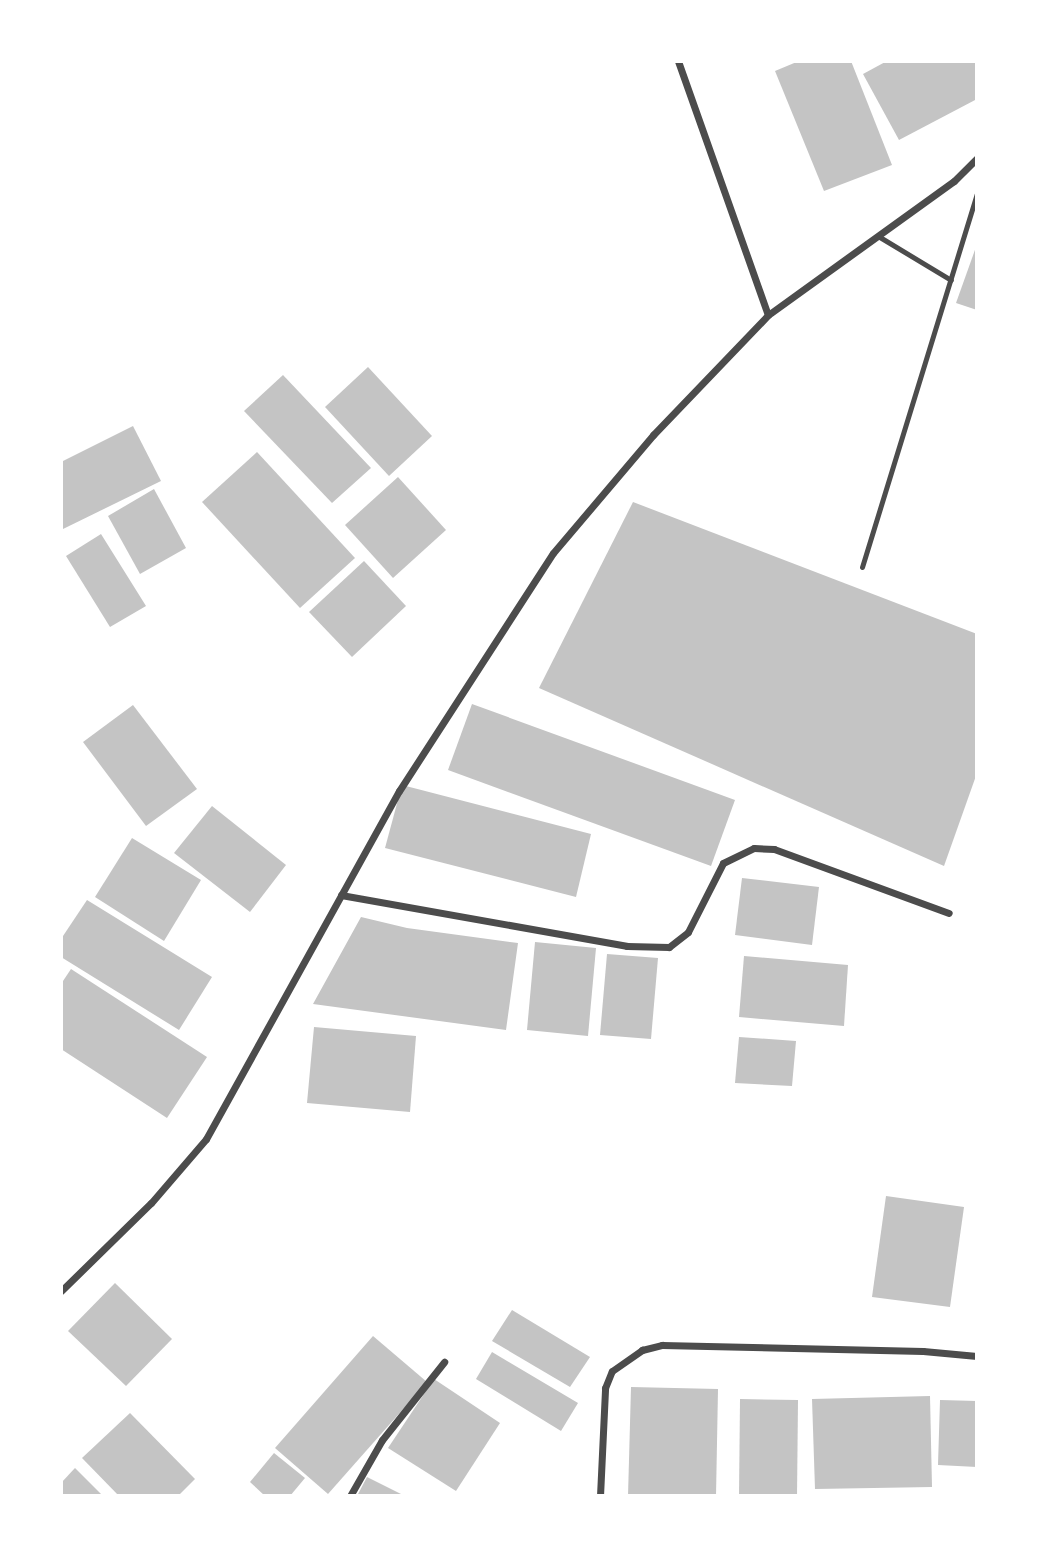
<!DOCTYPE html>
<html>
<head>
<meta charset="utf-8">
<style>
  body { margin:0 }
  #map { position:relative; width:1038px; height:1557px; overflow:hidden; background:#fff; font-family:"Nunito Sans",sans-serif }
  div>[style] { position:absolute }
  .building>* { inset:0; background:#c4c4c4 }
  .service>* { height:5px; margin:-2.5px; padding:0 2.5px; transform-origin:2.5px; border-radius:2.5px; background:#4c4c4c }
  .minor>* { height:7px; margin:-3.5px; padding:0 3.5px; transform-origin:3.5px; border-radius:3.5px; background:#4c4c4c }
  span { translate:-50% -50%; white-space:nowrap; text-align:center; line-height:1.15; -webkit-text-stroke:5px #fff; paint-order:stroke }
  .frame { position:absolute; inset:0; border:63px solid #fff; pointer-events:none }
</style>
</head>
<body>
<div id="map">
  <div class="building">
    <i style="clip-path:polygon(799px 61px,851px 61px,892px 165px,824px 191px,775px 71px)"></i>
    <i style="clip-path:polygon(887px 61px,976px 61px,977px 99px,899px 140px,863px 74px)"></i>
    <i style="clip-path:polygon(976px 247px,977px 247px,977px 310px,956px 303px)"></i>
    <i style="clip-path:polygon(368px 367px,432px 436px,389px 476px,325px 407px)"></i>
    <i style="clip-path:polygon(283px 375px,371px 468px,332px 503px,244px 411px)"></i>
    <i style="clip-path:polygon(133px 426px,161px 481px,61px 530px,61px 462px)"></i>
    <i style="clip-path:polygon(257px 452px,355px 558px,300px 608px,202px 502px)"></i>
    <i style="clip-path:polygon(398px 477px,446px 530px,393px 578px,345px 525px)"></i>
    <i style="clip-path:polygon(154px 489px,186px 548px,140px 574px,108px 516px)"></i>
    <i style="clip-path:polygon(633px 502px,977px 634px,977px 773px,944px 866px,539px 688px)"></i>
    <i style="clip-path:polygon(101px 534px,146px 606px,110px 627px,66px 556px)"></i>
    <i style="clip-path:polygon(364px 561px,406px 606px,352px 657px,309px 612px)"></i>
    <i style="clip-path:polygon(472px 704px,735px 800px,711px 866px,448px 770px)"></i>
    <i style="clip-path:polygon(133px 705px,197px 789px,146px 826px,83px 742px)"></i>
    <i style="clip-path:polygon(402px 785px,591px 834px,576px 897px,385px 848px)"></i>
    <i style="clip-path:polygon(212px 806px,286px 865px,250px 912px,174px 853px)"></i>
    <i style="clip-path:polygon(132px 838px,201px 880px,164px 941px,95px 897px)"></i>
    <i style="clip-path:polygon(742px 878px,819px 887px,812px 945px,735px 935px)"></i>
    <i style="clip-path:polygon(87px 900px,212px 977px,179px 1030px,61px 957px,61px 939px)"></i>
    <i style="clip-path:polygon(361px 917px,407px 928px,518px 943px,506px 1030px,313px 1004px)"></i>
    <i style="clip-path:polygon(535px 942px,596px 948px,588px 1036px,527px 1030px)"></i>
    <i style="clip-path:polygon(607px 954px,658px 958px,651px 1039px,600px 1035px)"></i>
    <i style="clip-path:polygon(744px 956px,848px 965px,844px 1026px,739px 1017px)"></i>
    <i style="clip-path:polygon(71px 969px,207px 1057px,167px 1118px,61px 1049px,61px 984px)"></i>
    <i style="clip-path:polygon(314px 1027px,416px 1036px,410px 1112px,307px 1103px)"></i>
    <i style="clip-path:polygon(739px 1037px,796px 1041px,792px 1086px,735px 1083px)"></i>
    <i style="clip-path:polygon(886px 1196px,964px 1207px,950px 1307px,872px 1297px)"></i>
    <i style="clip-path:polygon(115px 1283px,172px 1339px,126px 1386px,68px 1331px)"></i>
    <i style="clip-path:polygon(512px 1310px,590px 1357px,570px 1387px,492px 1341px)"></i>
    <i style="clip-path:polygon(373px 1336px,427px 1382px,328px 1494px,275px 1448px)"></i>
    <i style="clip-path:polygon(492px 1352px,578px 1403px,561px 1431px,476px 1379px)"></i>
    <i style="clip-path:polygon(434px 1379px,500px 1423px,456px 1491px,388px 1448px)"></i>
    <i style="clip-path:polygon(631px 1387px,718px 1389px,716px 1496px,628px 1496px)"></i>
    <i style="clip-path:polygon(930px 1396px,932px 1487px,815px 1489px,812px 1399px)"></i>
    <i style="clip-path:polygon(740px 1399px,798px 1400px,797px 1496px,739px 1496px)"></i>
    <i style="clip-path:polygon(940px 1400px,977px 1401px,977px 1467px,938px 1465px)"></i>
    <i style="clip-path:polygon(130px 1413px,195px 1479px,178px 1496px,119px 1496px,82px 1458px)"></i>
    <i style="clip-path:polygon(274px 1453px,305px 1478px,290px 1496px,265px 1496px,250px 1482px)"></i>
    <i style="clip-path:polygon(75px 1468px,103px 1496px,61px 1496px,61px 1483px)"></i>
    <i style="clip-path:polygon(367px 1477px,405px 1496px,357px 1496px)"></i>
  </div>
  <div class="service">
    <i style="left:878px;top:236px;width:85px;rotate:31.1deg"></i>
    <i style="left:862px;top:567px;width:390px;rotate:-72.9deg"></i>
  </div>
  <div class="minor">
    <i style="left:678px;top:61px;width:269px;rotate:70.5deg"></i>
    <i style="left:341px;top:895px;width:291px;rotate:10.1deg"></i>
    <i style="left:627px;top:946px;width:42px;rotate:1.4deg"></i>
    <i style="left:669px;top:947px;width:24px;rotate:-38deg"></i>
    <i style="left:688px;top:932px;width:77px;rotate:-63.1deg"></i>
    <i style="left:723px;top:863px;width:34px;rotate:-26deg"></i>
    <i style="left:754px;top:848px;width:20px;rotate:3deg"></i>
    <i style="left:774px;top:849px;width:186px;rotate:20.1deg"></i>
    <i style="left:61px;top:1291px;width:126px;rotate:-44.4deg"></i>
    <i style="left:151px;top:1203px;width:84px;rotate:-49.3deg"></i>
    <i style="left:206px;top:1139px;width:398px;rotate:-61deg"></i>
    <i style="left:399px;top:791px;width:283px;rotate:-57.1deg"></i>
    <i style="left:553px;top:553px;width:155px;rotate:-49.7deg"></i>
    <i style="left:653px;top:435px;width:166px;rotate:-46.2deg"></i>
    <i style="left:768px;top:315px;width:229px;rotate:-35.8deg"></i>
    <i style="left:954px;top:181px;width:33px;rotate:-45deg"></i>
    <i style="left:350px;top:1496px;width:64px;rotate:-60.3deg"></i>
    <i style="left:382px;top:1440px;width:100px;rotate:-51.5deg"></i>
    <i style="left:600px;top:1496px;width:108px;rotate:-87.3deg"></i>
    <i style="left:605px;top:1388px;width:18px;rotate:-68deg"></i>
    <i style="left:612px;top:1371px;width:37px;rotate:-35deg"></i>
    <i style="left:642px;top:1350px;width:21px;rotate:-14deg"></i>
    <i style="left:662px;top:1345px;width:261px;rotate:1.3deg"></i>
    <i style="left:923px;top:1351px;width:54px;rotate:5.3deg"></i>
  </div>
  <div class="frame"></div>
</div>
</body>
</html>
